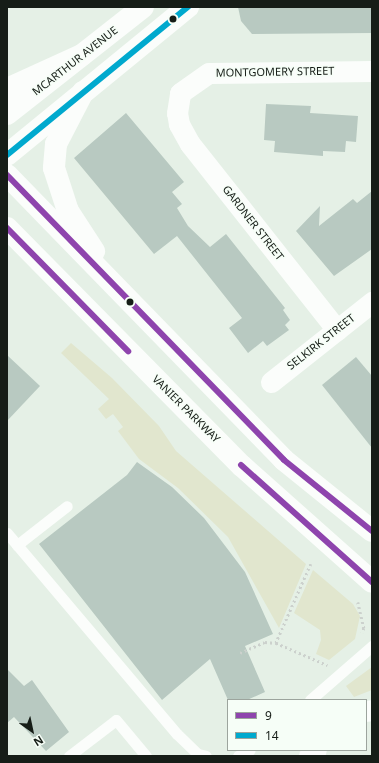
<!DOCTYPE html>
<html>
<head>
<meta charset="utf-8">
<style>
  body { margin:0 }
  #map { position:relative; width:379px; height:763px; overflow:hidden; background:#e5f0e6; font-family:"Noto Sans",sans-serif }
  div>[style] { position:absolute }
  .green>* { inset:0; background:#e1e6ce }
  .building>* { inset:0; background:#b8c9c1 }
  .path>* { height:2.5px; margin-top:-1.25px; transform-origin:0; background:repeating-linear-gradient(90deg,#ccd1cd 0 2px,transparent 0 5px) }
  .service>* { height:11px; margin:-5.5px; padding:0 5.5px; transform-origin:5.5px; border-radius:5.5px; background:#fbfdfb }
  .minor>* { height:21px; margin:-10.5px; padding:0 10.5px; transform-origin:10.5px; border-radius:10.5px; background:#fbfdfb }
  .secondary>* { height:22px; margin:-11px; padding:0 11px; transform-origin:11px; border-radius:11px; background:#fbfdfb }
  .primary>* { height:22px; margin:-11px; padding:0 11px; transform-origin:11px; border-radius:11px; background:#fbfdfb }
  .bus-1>* { height:6px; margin:-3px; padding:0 3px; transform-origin:3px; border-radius:3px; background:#8e44ad }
  .bus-2>* { height:6px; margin:-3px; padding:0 3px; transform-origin:3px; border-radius:3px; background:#00a9ce }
  .dots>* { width:11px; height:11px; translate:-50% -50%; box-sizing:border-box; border:2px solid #f6fef7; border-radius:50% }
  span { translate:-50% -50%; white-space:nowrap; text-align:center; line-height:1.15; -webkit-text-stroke:3px #f6fef7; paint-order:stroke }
  .street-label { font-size:11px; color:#161d17 }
  .frame { position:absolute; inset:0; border:8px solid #161d17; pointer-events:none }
  .legend { position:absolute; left:227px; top:699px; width:140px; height:52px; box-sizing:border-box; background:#f6fef7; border:1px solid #9ca49d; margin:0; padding:5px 7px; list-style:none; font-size:12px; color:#161d17 }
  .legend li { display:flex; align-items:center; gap:8px; height:20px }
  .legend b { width:20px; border:1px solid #9ca49d }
  .north { position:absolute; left:12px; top:711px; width:40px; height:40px; -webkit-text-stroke:3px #f6fef7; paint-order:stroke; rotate:147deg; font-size:11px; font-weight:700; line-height:16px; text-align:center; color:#161d17 }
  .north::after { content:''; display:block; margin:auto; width:14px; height:18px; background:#161d17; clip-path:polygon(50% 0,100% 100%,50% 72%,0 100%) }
</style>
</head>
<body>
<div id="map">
  <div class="green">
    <i style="clip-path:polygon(71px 343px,112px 378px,159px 426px,176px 451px,306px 564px,279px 628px,228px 537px,178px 488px,139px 459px,118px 431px,123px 427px,113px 414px,106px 419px,98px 409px,109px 399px,61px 353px)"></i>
    <i style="clip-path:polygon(313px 570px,353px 604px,360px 616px,355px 639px,329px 660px,316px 654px,321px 640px,320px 630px,294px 613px)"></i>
    <i style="clip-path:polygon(372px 667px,372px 690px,354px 697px,346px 686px)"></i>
  </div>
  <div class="building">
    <i style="clip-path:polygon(238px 7px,372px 7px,372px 33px,252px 34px,241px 21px)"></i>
    <i style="clip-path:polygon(266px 104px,311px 106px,310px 113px,358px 116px,356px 142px,346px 141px,345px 152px,323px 151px,323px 156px,274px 152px,275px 141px,264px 140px)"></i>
    <i style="clip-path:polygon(126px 113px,184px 182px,172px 192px,182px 204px,177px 208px,188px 226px,210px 247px,226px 234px,285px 308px,283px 310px,290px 320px,285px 325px,289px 330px,267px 346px,263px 341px,248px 353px,229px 328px,242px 318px,177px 236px,154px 254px,74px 158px)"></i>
    <i style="clip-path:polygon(372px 191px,372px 249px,334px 276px,296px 231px,320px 206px,319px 226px,353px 199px,357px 203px)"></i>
    <i style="clip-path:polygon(7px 355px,40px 386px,7px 421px)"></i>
    <i style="clip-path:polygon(356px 357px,372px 376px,372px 448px,322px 385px)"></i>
    <i style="clip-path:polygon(137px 462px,172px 487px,204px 518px,245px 572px,273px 634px,245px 646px,265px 692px,247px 700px,228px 700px,210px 659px,162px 700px,39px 544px,127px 475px)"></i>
    <i style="clip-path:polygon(7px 669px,24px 686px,32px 680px,69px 732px,46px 751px,14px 717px,7px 723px)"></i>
  </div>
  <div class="path">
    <i style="left:311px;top:564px;width:86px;rotate:113.9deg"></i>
    <i style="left:276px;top:643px;width:56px;rotate:23.3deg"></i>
    <i style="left:358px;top:602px;width:27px;rotate:77deg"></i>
    <i style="left:364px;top:628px;width:5px;rotate:112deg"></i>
    <i style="left:240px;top:653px;width:27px;rotate:-24deg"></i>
    <i style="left:265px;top:642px;width:11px;rotate:5deg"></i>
  </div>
  <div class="service">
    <i style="left:7px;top:533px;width:263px;rotate:49.8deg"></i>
    <i style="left:177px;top:734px;width:29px;rotate:44deg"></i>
    <i style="left:198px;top:754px;width:8px;rotate:14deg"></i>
    <i style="left:17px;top:545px;width:63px;rotate:-38deg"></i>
    <i style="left:310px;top:700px;width:82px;rotate:-41.1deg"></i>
    <i style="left:69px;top:756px;width:59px;rotate:-37.5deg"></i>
    <i style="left:116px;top:720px;width:47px;rotate:50.2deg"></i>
    <i style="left:238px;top:756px;width:13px;rotate:-27deg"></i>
  </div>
  <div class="minor">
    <i style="left:337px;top:330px;width:237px;rotate:-128.3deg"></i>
    <i style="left:190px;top:144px;width:23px;rotate:-119deg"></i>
    <i style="left:179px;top:124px;width:11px;rotate:-100deg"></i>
    <i style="left:177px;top:113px;width:20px;rotate:-81deg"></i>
    <i style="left:180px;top:93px;width:35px;rotate:-35deg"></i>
    <i style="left:209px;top:73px;width:163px;rotate:-0.7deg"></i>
    <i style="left:271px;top:382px;width:129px;rotate:-38.4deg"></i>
    <i style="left:366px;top:711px;width:6px;rotate:-9deg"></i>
    <i style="left:309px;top:756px;width:9px;rotate:-41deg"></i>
  </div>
  <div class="secondary">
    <i style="left:7px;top:114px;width:173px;rotate:-38.2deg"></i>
    <i style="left:7px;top:155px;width:234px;rotate:-39.3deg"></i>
  </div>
  <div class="primary">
    <i style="left:7px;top:89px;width:82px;rotate:-24.4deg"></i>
    <i style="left:83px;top:92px;width:59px;rotate:117.4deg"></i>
    <i style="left:56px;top:144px;width:24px;rotate:95deg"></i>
    <i style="left:54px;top:168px;width:45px;rotate:72deg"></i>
    <i style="left:68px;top:211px;width:48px;rotate:57deg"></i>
    <i style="left:7px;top:175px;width:397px;rotate:45.8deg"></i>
    <i style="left:284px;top:460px;width:113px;rotate:38.9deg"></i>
    <i style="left:7px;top:228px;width:334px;rotate:45.4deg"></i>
    <i style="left:242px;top:466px;width:174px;rotate:41.7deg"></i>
  </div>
  <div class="bus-1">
    <i style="left:7px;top:175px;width:397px;rotate:45.8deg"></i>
    <i style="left:284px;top:460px;width:113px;rotate:38.9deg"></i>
    <i style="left:7px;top:228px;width:173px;rotate:45.5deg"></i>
    <i style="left:241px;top:465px;width:176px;rotate:41.8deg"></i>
  </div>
  <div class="bus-2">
    <i style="left:7px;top:155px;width:234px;rotate:-39.3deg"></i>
  </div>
  <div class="dots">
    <i style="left:173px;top:19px;background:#161d17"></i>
    <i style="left:130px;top:302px;background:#161d17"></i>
  </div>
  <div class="street-label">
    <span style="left:75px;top:61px;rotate:-38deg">MCARTHUR AVENUE</span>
    <span style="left:275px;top:72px;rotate:-1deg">MONTGOMERY STREET</span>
    <span style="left:253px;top:223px;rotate:52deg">GARDNER STREET</span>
    <span style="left:321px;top:342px;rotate:-38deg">SELKIRK STREET</span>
    <span style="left:186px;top:409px;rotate:45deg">VANIER PARKWAY</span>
  </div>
  <div class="frame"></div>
  <ul class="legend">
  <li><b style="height:5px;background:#8e44ad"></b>9</li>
  <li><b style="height:5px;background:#00a9ce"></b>14</li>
  </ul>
  <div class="north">N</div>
</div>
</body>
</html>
